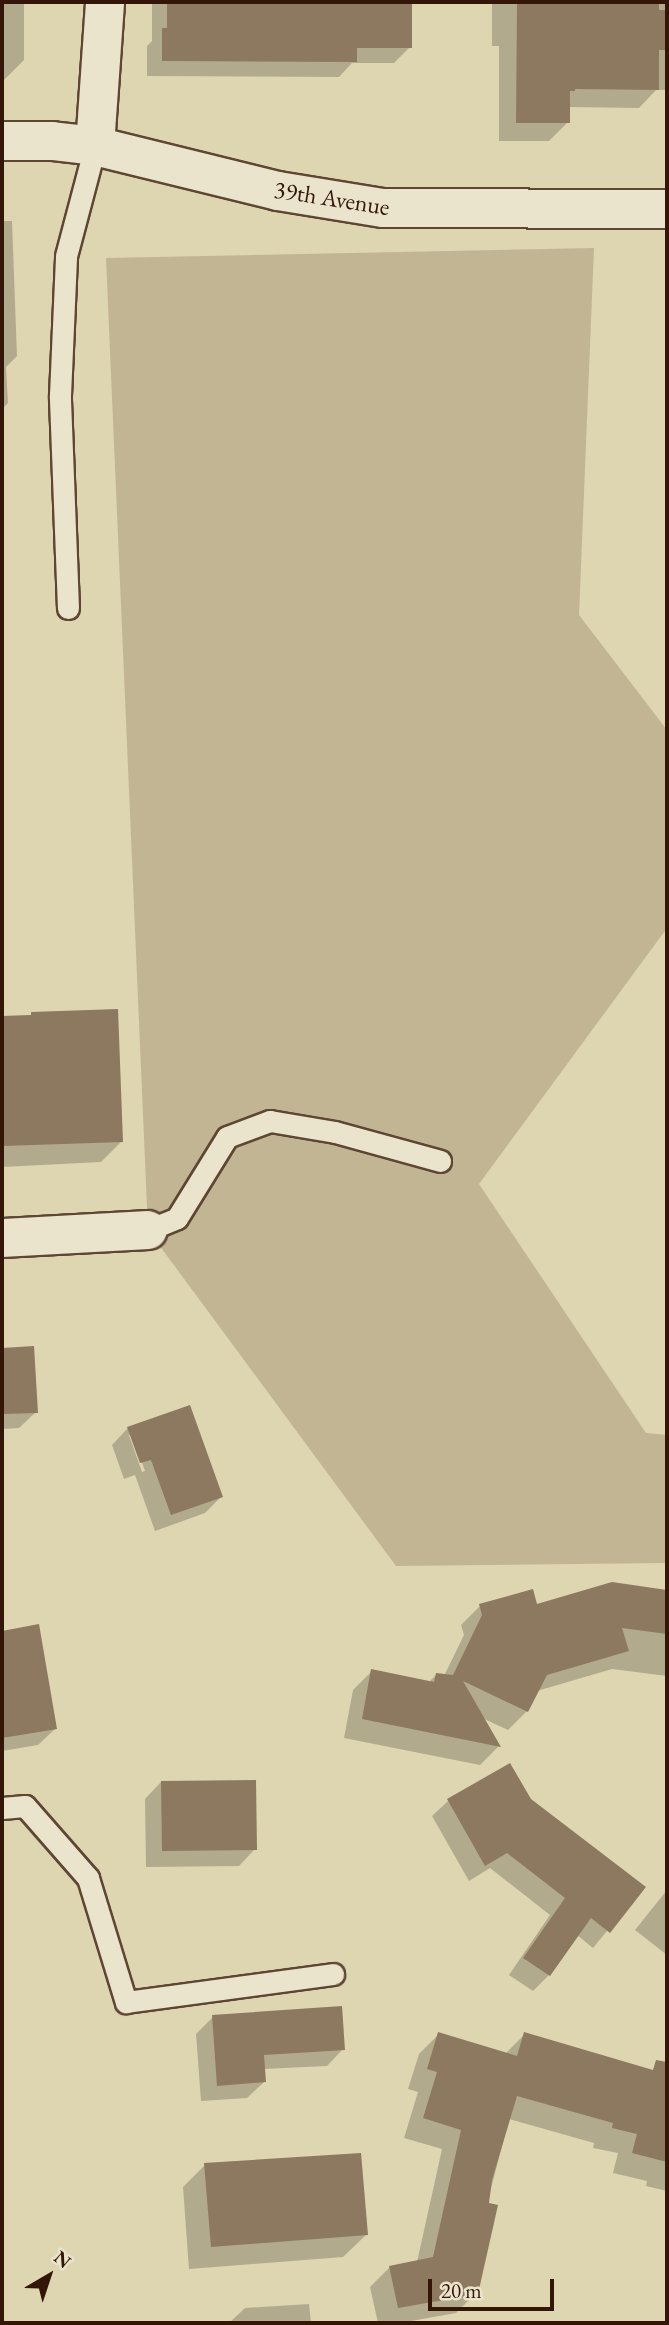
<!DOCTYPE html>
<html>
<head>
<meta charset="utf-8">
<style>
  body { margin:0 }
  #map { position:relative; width:669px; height:2325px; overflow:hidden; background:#ded5b1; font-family:"EB Garamond",serif }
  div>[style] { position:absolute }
  .green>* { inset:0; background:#c1b594 }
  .shadow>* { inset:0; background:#0003 }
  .building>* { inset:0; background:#8c7960 }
  .roads { filter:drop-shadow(2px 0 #5e4633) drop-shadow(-2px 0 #5e4633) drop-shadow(0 2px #5e4633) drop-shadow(0 -2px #5e4633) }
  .lane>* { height:21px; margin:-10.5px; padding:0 10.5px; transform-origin:10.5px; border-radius:10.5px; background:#eae4cc }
  .street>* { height:38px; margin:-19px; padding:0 19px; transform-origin:19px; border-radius:19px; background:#eae4cc }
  span { translate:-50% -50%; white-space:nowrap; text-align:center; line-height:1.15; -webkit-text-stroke:5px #eae4cc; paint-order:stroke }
  .street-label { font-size:24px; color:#341609 }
  .frame { position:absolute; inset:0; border:4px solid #341609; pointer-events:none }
  .north { position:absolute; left:14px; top:2241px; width:70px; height:70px; -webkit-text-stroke:5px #eae4cc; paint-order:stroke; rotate:39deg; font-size:19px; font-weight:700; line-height:28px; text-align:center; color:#341609 }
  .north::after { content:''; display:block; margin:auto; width:24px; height:32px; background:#341609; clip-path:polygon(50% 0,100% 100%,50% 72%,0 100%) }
  .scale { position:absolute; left:428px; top:2279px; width:126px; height:32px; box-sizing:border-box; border:4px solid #341609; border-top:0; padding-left:9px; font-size:21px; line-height:24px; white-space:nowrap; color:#341609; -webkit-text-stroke:5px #eae4cc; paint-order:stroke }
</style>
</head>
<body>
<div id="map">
  <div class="green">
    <i style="clip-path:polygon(594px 248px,579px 615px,667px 730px,667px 928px,479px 1184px,646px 1433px,667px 1435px,667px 1563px,396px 1566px,148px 1230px,106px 258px)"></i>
  </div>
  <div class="shadow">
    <i style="clip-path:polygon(2px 2px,24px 2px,24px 60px,2px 82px)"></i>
    <i style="clip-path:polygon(152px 2px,410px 2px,410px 47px,394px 63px,352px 63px,339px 77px,147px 76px,147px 46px,152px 41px)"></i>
    <i style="clip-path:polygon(492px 2px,667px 2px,667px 90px,656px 90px,639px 108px,568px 107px,568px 122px,549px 141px,499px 141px,499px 46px,492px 46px)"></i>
    <i style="clip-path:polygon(2px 221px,12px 221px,17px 356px,6px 367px,8px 403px,2px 409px)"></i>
    <i style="clip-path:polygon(116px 1010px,122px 1141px,101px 1162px,2px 1167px,2px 1017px)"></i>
    <i style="clip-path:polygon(32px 1348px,36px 1412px,19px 1428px,2px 1429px,2px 1350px)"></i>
    <i style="clip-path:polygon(evenodd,128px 1428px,221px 1497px,205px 1513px,155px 1531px,135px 1475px,124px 1479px,112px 1445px,128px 1428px,129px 1435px,132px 1435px,145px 1471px,142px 1472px,129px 1435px)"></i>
    <i style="clip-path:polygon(612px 1584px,667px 1591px,667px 1676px,612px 1669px,537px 1691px,527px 1711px,508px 1730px,482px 1718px,499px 1746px,480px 1765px,344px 1738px,353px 1690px,372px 1671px,429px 1682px,436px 1675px,444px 1676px,464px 1635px,461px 1625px,480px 1606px,536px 1606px)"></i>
    <i style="clip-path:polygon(37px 1626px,55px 1729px,38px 1745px,2px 1751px,2px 1632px)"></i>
    <i style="clip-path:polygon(510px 1765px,529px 1800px,643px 1887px,593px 1948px,577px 1935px,549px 1975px,533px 1991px,509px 1975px,550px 1915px,490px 1868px,469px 1881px,432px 1816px,448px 1801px)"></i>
    <i style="clip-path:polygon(161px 1782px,255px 1849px,239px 1866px,146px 1867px,145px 1799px)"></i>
    <i style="clip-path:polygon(667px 1890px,667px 1955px,635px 1930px)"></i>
    <i style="clip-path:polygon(213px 2017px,343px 2049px,327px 2066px,263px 2069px,264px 2082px,247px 2098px,201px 2101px,196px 2034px)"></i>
    <i style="clip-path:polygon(439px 2034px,505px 2054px,525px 2034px,667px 2076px,667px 2191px,646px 2186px,647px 2181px,613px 2173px,618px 2153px,593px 2148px,594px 2143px,509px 2119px,487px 2204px,476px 2293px,456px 2313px,400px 2323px,378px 2323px,370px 2287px,390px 2267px,417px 2262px,442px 2149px,404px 2138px,418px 2092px,408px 2089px,419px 2054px)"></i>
    <i style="clip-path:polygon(205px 2165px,366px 2235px,343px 2257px,189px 2269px,183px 2187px)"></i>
    <i style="clip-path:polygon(309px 2304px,311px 2323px,229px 2323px,245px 2308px)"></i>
  </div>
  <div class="building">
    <i style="clip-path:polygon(167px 2px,412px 2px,412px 48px,357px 48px,357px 62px,162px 61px,162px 28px,167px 28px)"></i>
    <i style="clip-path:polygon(517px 2px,659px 2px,659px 10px,666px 10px,666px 50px,659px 50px,659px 90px,575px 89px,575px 91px,570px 91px,570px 123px,516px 123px)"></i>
    <i style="clip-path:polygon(118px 1009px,123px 1142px,2px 1146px,2px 1016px,31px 1015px,31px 1012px)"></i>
    <i style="clip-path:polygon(34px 1346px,38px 1413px,2px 1414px,2px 1348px)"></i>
    <i style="clip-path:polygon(190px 1405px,223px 1497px,171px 1515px,151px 1460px,140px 1463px,127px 1427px)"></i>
    <i style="clip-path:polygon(612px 1582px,667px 1590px,667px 1634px,622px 1628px,629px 1651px,547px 1675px,528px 1712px,463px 1681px,501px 1747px,362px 1719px,371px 1669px,434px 1682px,436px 1673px,453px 1675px,482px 1615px,479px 1604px,533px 1589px,537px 1604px)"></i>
    <i style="clip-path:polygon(39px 1624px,57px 1729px,2px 1738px,2px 1631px)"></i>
    <i style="clip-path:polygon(510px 1763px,531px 1799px,646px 1887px,610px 1933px,591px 1918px,550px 1976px,523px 1958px,565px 1898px,507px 1853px,485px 1866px,447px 1799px)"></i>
    <i style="clip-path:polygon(256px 1780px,257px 1850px,162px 1851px,161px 1781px)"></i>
    <i style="clip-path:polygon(342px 2006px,345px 2050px,264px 2055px,266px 2082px,217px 2086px,212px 2015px)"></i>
    <i style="clip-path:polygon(438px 2032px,517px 2056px,524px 2032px,653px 2070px,656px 2060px,667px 2062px,667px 2162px,632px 2153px,637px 2134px,612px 2128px,613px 2123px,517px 2096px,492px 2180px,489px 2203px,498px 2205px,478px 2294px,398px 2308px,389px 2266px,433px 2257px,461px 2130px,423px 2118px,437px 2072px,427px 2069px)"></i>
    <i style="clip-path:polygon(361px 2153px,368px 2235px,211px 2247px,204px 2163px)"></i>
  </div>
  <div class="roads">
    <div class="lane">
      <i style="left:68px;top:608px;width:213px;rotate:-92.2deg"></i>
      <i style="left:60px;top:395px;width:139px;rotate:-87.5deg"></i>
      <i style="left:66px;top:256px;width:114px;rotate:-75.2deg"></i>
      <i style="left:148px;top:1230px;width:31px;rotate:-22deg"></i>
      <i style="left:177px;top:1218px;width:95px;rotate:-58.3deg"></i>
      <i style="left:227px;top:1137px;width:46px;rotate:-20.4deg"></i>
      <i style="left:270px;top:1121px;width:66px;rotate:9.6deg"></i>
      <i style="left:335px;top:1132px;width:109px;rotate:15.4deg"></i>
      <i style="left:2px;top:1808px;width:23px;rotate:-5deg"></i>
      <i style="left:25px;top:1806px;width:96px;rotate:48.8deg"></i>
      <i style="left:88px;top:1878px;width:130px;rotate:73deg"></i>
      <i style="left:126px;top:2002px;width:209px;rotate:-7.7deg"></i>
    </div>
    <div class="street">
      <i style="left:2px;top:141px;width:50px"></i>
      <i style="left:52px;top:141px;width:43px;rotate:6.6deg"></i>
      <i style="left:95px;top:146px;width:188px;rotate:13.8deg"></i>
      <i style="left:278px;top:191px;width:106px;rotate:9.2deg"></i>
      <i style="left:383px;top:208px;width:284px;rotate:0.2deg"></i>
      <i style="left:95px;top:146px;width:144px;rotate:-86deg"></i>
      <i style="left:2px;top:1238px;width:146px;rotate:-3.1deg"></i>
    </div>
  </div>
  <div class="street-label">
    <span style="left:332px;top:198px;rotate:9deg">39th Avenue</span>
  </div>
  <div class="frame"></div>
  <div class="north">N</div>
  <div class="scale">20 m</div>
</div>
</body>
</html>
